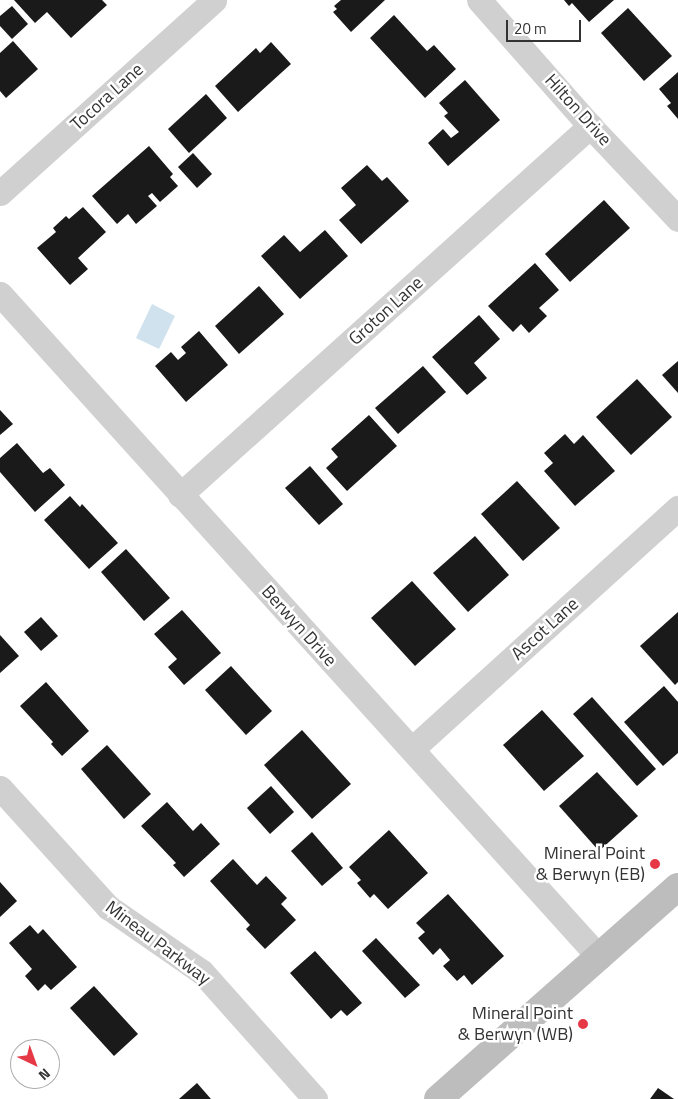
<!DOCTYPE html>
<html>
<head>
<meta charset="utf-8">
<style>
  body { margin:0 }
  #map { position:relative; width:678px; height:1099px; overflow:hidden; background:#fff; font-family:"Titillium Web",sans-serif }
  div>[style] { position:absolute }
  .water>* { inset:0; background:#cfe2ee }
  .building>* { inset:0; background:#1a1a1a }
  .minor>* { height:25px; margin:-12.5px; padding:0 12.5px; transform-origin:12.5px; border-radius:12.5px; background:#d0d0d0 }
  .secondary>* { height:28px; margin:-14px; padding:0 14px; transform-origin:14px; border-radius:14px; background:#bdbdbd }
  .dots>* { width:14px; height:14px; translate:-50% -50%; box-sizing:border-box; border:2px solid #fff; border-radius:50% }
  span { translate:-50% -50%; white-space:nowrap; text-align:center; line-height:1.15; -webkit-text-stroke:5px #fff; paint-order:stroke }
  .street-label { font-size:18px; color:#333 }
  .poi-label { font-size:18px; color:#333 }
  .right { translate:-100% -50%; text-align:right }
  .north { position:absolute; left:10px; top:1039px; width:50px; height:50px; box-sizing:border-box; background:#fff; border:1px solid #adadad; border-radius:50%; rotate:138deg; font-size:14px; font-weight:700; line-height:20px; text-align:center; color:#333 }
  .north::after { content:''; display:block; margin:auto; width:18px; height:22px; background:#e63946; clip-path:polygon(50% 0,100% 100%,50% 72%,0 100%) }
  .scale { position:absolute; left:506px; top:20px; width:75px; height:22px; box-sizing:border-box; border:2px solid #333; border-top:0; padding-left:6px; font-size:15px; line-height:18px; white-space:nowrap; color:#333; -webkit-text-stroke:4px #fff; paint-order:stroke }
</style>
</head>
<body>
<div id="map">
  <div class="water">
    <i style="clip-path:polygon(152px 304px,175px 316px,159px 349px,136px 338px)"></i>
  </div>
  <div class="building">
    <i style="clip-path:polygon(14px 0,102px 0,107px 5px,71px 38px,47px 12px,35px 23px)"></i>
    <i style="clip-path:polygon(341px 0,385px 0,351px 32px,333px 12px,337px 9px,334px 6px)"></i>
    <i style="clip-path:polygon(564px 0,614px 0,589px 22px,572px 3px,569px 6px)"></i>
    <i style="clip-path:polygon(12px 6px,28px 24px,12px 39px,0 26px,0 16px)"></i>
    <i style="clip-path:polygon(628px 8px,672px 56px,644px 81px,601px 33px)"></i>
    <i style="clip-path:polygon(394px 15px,427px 51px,434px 45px,456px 69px,425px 98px,370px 38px)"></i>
    <i style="clip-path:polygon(13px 41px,38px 69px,6px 98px,0 91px,0 53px)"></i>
    <i style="clip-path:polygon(271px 42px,291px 64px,238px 112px,215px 86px,256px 48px,260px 53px)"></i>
    <i style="clip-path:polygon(678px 72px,678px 119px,667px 106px,671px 103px,659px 89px)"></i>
    <i style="clip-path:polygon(465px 80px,500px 120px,448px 166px,428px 143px,443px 129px,451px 138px,459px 132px,444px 116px,448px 113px,439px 103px)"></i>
    <i style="clip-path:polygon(206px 94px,227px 118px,189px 153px,168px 129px)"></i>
    <i style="clip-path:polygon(149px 146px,173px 174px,170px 177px,178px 186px,160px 202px,152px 193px,148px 196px,157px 206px,136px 224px,128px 214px,117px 224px,92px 196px)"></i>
    <i style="clip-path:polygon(193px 153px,212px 174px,197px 188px,178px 167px)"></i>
    <i style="clip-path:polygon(367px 165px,382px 181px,387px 177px,409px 201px,361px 244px,339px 220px,356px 205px,341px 188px)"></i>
    <i style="clip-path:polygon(604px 200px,630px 228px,570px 282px,545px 254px)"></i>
    <i style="clip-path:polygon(83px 207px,106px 232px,78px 258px,88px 269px,70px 285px,37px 248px,56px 232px,53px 228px,66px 216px,69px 219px)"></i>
    <i style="clip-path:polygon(325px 230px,348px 256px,300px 299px,261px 256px,284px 235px,300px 252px)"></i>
    <i style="clip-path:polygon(535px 263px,559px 290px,539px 308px,547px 316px,529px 333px,521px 324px,513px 332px,488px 306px)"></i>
    <i style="clip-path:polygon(259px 286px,284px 314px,239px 354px,215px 326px)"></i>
    <i style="clip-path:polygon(479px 315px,500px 339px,474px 363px,487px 378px,467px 395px,432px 357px)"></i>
    <i style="clip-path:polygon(199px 331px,228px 365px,186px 402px,155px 366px,171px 352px,178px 360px,186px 353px,181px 347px)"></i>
    <i style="clip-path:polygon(678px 361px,678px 393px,662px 375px)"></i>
    <i style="clip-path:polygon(423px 366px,446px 392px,398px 434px,375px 408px)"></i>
    <i style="clip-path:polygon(637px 379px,672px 417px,631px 455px,596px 417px)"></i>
    <i style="clip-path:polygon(0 410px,13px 424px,0 435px)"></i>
    <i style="clip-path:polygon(369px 415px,397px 446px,347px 491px,326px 468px,338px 457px,331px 449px)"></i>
    <i style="clip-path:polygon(565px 434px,574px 444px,583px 435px,615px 471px,575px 506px,544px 471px,553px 463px,544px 453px)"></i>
    <i style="clip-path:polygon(17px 443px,43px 473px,50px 468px,65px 485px,35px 512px,0 472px,0 458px)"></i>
    <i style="clip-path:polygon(310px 466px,343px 504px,319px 525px,285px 488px)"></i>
    <i style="clip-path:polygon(517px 481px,560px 528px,523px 561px,481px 514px)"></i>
    <i style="clip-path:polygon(70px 496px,80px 507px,82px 504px,118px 543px,89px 569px,44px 520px)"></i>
    <i style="clip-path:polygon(475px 536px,509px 575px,468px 612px,433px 573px)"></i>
    <i style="clip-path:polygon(126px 549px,170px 598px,144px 621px,101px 572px)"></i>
    <i style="clip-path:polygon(412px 581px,456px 629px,415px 666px,371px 618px)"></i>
    <i style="clip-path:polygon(182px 610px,221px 653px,184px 685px,168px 667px,177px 659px,154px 634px)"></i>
    <i style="clip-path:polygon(678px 612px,678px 682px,675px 685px,640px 646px)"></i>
    <i style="clip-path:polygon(41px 617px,58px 636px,41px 651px,24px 632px)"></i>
    <i style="clip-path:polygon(0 635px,19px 656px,0 673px)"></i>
    <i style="clip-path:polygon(231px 666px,272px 711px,246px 735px,205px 690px)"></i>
    <i style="clip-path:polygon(46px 682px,89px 731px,62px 756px,51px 744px,53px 742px,20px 706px)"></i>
    <i style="clip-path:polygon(664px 686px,678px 702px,678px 753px,663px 766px,624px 722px)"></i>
    <i style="clip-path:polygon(592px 697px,656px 769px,637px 786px,573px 714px)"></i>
    <i style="clip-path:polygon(542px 710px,584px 756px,544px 791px,503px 745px)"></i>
    <i style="clip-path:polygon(302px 730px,351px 784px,312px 819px,264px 765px)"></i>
    <i style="clip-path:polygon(107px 745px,151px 794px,124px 819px,81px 769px)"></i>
    <i style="clip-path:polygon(597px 772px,638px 816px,599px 851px,559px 806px)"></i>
    <i style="clip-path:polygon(271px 786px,294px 812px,270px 834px,247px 808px)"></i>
    <i style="clip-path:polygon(167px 802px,193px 831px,201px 823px,220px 844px,184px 877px,173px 865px,176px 863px,141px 826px)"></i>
    <i style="clip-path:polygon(389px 830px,428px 873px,388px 909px,374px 894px,370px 898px,357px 883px,361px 880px,349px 867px)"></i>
    <i style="clip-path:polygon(312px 832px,343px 868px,322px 886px,291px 851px)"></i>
    <i style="clip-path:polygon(233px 859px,257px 885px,266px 876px,287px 898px,281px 904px,296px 920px,265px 949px,246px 929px,250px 925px,210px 881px)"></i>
    <i style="clip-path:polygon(0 882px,17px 901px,0 917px)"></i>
    <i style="clip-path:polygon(448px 894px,504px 956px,472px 985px,464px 975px,457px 981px,443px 966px,450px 960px,440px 948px,433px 955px,418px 938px,425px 932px,416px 923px)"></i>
    <i style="clip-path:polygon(30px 925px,38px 934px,43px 929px,77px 967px,51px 990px,45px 984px,38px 991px,25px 976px,32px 969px,9px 943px)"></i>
    <i style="clip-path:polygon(376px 938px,420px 985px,405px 998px,362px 951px)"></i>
    <i style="clip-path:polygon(315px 951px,362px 1003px,347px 1016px,341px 1010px,331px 1019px,290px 973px)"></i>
    <i style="clip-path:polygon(94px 986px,138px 1034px,114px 1056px,70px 1008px)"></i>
    <i style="clip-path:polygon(197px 1083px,211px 1099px,179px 1099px)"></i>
    <i style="clip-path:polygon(658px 1088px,674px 1099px,650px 1099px)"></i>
  </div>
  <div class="minor">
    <i style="left:479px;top:0;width:168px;rotate:48.6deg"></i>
    <i style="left:590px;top:126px;width:128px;rotate:46.6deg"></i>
    <i style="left:0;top:193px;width:288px;rotate:-42deg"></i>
    <i style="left:0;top:294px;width:894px;rotate:47.9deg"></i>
    <i style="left:180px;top:495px;width:552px;rotate:-41.99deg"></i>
    <i style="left:412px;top:749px;width:359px;rotate:-42.2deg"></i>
    <i style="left:0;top:788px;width:161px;rotate:47.8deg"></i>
    <i style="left:108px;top:907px;width:114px;rotate:34.7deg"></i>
    <i style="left:202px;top:972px;width:170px;rotate:48.3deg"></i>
  </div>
  <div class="secondary">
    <i style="left:438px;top:1099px;width:320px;rotate:-41.5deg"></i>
  </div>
  <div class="dots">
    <i style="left:655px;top:864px;background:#e63946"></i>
    <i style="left:583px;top:1024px;background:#e63946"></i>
  </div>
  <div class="street-label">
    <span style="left:107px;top:97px;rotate:-42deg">Tocora Lane</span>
    <span style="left:578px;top:110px;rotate:48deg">Hilton Drive</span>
    <span style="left:386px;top:311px;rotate:-42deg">Groton Lane</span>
    <span style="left:299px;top:626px;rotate:48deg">Berwyn Drive</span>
    <span style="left:545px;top:629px;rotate:-42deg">Ascot Lane</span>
    <span style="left:158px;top:943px;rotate:37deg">Mineau Parkway</span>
  </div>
  <div class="poi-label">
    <span class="right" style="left:645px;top:864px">Mineral Point<br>&amp; Berwyn (EB)</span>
    <span class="right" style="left:573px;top:1024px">Mineral Point<br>&amp; Berwyn (WB)</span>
  </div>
  <div class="north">N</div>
  <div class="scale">20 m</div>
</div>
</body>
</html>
